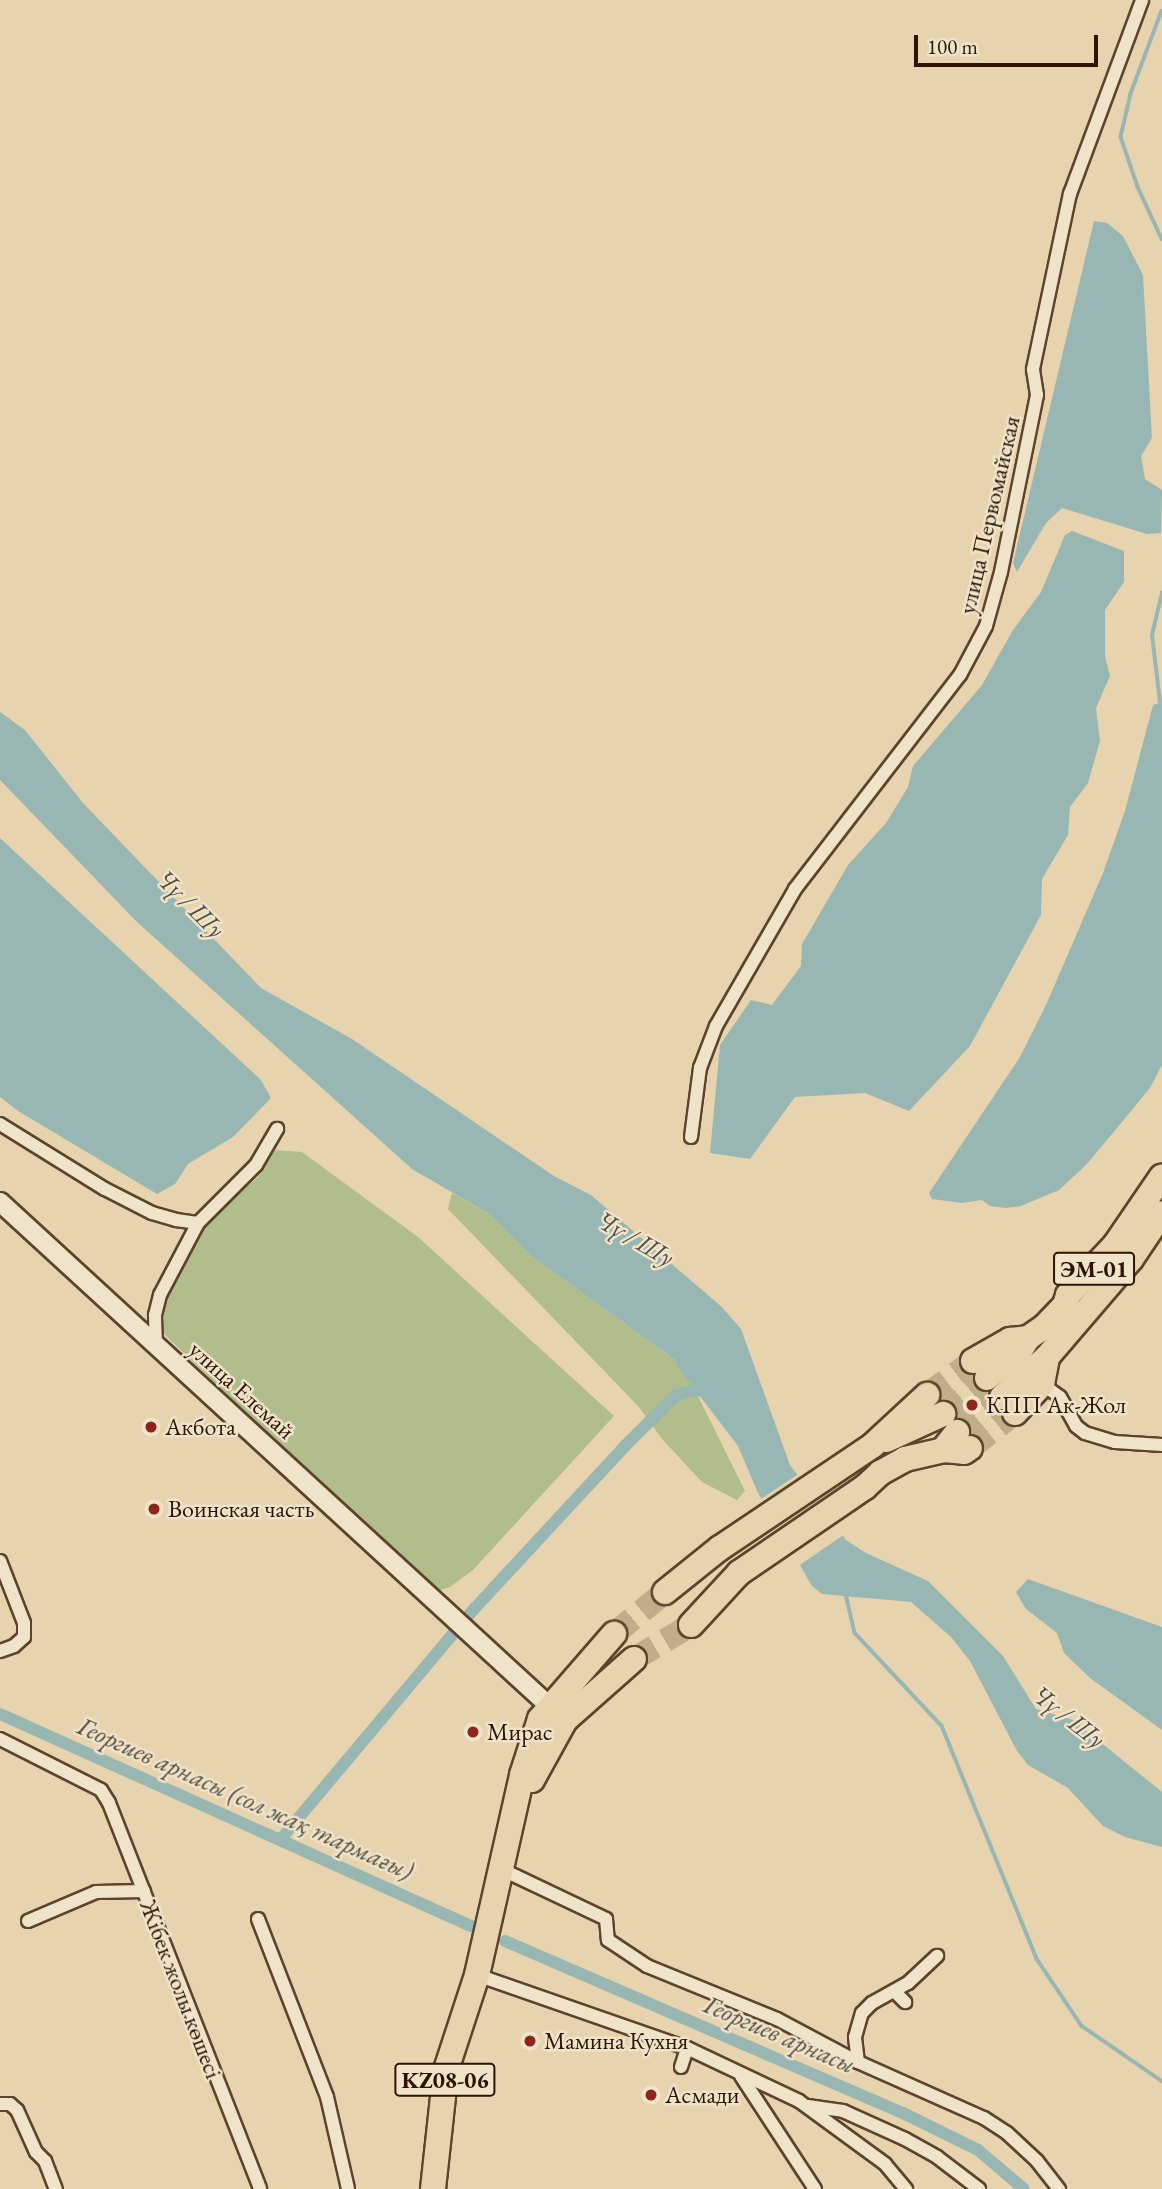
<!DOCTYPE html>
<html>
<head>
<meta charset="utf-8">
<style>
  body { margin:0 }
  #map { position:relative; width:1162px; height:2189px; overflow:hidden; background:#e7d4ae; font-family:"EB Garamond",serif }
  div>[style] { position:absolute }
  .green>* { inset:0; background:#b2bd8c }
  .water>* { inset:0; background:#98b7b2 }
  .pier>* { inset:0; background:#e7d4ae }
  .stream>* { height:3.5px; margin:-1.75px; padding:0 1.75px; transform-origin:1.75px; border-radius:1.75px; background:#98b7b2 }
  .canal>* { height:12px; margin:-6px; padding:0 6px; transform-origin:6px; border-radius:6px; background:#98b7b2 }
  .highway-tunnel>* { height:24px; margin-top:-12px; transform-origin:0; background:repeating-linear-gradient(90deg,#c2ad8b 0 24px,transparent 0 36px) }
  .roads { filter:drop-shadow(2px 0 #5d432c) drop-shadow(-2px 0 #5d432c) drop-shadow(0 2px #5d432c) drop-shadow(0 -2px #5d432c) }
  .street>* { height:12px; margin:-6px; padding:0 6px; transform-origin:6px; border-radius:6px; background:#efe3ca }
  .secondary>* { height:18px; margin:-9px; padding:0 9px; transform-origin:9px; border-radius:9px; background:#efe3ca }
  .highway>* { height:24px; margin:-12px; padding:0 12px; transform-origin:12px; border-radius:12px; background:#e7d4ae }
  .dots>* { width:19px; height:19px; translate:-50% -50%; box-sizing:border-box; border:4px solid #efe3ca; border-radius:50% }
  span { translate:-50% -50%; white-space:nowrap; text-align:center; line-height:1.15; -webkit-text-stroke:5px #efe3ca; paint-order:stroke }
  .shield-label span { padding:2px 5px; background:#efe3ca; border:2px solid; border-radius:5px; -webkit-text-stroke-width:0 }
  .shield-label { font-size:23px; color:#2f1300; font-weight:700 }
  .street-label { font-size:24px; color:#2f1300 }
  .poi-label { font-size:24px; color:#2f1300 }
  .left { translate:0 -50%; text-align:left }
  .water-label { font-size:26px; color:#544c3e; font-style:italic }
  .scale { position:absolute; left:914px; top:35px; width:184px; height:32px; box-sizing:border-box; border:4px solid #2f1300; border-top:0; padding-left:9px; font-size:21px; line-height:24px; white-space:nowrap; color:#2f1300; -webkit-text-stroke:5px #efe3ca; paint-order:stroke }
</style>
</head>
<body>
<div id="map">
  <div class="green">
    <i style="clip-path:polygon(275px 1150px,302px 1152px,418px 1237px,614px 1416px,473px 1570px,450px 1587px,437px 1591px,270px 1436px,163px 1333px,158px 1316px,181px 1260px,200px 1226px,258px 1177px)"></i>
    <i style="clip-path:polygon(452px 1193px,489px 1214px,531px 1256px,675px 1360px,695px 1390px,745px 1491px,737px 1500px,702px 1482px,662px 1439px,639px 1407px,448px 1209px)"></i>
  </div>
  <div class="water">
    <i style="clip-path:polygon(1094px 221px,1107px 223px,1123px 236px,1143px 275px,1152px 438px,1141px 456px,1145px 479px,1162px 490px,1161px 533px,1147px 534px,1062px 508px,1046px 523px,1017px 572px,1013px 563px)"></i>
    <i style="clip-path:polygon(1072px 531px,1124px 551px,1124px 582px,1105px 610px,1105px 656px,1110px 676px,1096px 708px,1100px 741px,1088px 783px,1070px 807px,1068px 835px,1042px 879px,1041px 915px,970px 1046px,909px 1111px,865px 1093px,795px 1097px,750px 1159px,710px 1153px,720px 1045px,751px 1000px,772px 1005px,801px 966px,802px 944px,848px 865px,886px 823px,908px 787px,913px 766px,982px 685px,1013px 630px,1041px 592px,1065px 535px)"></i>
    <i style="clip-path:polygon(1162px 702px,1162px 1065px,1150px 1088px,1117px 1128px,1086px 1165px,1059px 1190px,1021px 1206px,1006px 1208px,990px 1206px,982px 1200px,962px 1203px,932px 1199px,929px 1193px,1020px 1057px,1046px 1005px,1103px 873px,1125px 811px,1153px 705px)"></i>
    <i style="clip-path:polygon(0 712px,25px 730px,83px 803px,261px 988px,352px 1039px,554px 1176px,591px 1195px,722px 1307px,741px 1329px,790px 1465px,846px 1540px,866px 1553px,928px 1581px,1003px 1656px,1036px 1709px,1073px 1720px,1162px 1792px,1162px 1847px,1125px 1837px,1103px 1826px,1068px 1788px,1028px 1765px,1017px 1751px,970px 1661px,951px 1637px,911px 1602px,822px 1594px,812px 1586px,758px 1493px,738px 1446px,680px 1370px,675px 1360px,531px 1256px,489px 1214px,412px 1169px,137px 922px,0 780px)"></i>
    <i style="clip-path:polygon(0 838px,261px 1080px,271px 1098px,233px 1137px,188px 1164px,175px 1184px,157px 1194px,18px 1111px,0 1097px)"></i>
    <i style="clip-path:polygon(1028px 1579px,1162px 1627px,1162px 1730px,1090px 1678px,1064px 1653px,1057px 1633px,1026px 1609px,1016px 1592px)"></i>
  </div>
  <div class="pier">
    <i style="clip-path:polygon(800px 1473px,845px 1534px,797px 1567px,758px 1501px)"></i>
  </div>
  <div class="stream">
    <i style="left:1162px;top:11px;width:89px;rotate:110.5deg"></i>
    <i style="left:1131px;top:94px;width:44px;rotate:103.1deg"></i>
    <i style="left:1121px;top:137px;width:53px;rotate:71.2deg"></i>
    <i style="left:1138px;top:187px;width:57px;rotate:65.2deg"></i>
    <i style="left:1160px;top:702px;width:67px;rotate:-96.8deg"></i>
    <i style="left:1152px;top:635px;width:43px;rotate:-76.6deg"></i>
    <i style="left:846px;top:1594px;width:40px;rotate:77deg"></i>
    <i style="left:855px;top:1633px;width:127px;rotate:46.9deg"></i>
    <i style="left:942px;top:1726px;width:252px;rotate:67.8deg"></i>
    <i style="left:1037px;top:1959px;width:81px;rotate:56.1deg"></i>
    <i style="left:1082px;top:2026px;width:97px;rotate:34.5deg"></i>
  </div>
  <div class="canal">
    <i style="left:0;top:1714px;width:517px;rotate:24.23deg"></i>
    <i style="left:280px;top:1840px;width:303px;rotate:-50deg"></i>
    <i style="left:475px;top:1608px;width:222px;rotate:-47.2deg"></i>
    <i style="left:626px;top:1445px;width:71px;rotate:-45deg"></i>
    <i style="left:676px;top:1395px;width:20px;rotate:-15deg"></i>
    <i style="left:695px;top:1390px;width:16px;rotate:7deg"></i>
    <i style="left:505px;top:1941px;width:434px;rotate:23.4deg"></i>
    <i style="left:903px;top:2113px;width:84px;rotate:26.3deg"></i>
    <i style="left:978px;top:2150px;width:60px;rotate:40.3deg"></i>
  </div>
  <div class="highway-tunnel">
    <i style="left:927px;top:1395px;width:57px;rotate:-36.5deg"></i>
    <i style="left:943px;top:1414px;width:57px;rotate:-39.3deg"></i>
    <i style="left:957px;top:1432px;width:57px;rotate:-37.9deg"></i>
    <i style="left:970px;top:1448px;width:57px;rotate:-37.9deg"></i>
    <i style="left:614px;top:1634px;width:66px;rotate:-39.5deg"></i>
    <i style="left:634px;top:1659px;width:66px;rotate:-30.8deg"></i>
  </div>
  <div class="roads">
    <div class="street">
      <i style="left:0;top:1124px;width:123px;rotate:31.8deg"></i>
      <i style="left:105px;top:1189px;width:53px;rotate:27.1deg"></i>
      <i style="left:152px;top:1213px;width:25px;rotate:16deg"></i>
      <i style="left:176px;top:1220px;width:22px;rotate:8deg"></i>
      <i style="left:691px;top:1137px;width:70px;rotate:-82.6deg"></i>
      <i style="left:700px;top:1068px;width:45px;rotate:-69.1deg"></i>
      <i style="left:716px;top:1026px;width:158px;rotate:-60deg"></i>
      <i style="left:795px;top:889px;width:270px;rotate:-52.4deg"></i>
      <i style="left:960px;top:675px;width:55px;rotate:-62deg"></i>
      <i style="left:986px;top:626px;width:56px;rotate:-74.5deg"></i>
      <i style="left:1001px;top:572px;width:181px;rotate:-78.5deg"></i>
      <i style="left:1037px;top:395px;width:26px;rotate:-99deg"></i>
      <i style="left:1033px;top:369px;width:179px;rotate:-78.1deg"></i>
      <i style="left:1070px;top:194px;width:207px;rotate:-69.6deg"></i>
      <i style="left:156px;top:1346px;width:31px;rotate:-92deg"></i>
      <i style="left:155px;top:1315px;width:21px;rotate:-76deg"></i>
      <i style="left:160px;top:1295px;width:81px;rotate:-62.2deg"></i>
      <i style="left:198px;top:1223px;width:82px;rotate:-45deg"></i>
      <i style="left:256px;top:1165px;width:42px;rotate:-59.7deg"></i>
      <i style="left:1042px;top:1384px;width:22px;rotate:36deg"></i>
      <i style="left:1060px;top:1397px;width:33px;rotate:61deg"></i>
      <i style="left:1076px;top:1426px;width:11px;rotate:38deg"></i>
      <i style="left:1085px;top:1433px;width:31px;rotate:17deg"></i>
      <i style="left:1115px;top:1442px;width:47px;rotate:3.7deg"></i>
      <i style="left:0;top:1561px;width:66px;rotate:68.8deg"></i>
      <i style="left:24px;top:1623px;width:14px;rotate:90deg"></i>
      <i style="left:24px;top:1637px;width:13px;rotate:138deg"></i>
      <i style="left:14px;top:1646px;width:15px;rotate:160deg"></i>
      <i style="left:0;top:1739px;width:113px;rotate:26.8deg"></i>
      <i style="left:101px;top:1790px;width:15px;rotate:58deg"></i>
      <i style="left:109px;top:1803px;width:414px;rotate:68.6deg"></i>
      <i style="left:503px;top:1870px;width:114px;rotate:25.4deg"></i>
      <i style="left:606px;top:1919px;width:21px;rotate:85deg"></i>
      <i style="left:608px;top:1940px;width:47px;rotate:33.7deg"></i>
      <i style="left:647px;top:1966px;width:140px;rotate:22.2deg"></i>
      <i style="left:777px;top:2019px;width:92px;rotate:28deg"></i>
      <i style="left:858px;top:2062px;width:138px;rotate:24deg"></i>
      <i style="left:984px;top:2118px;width:27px;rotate:33deg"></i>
      <i style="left:1007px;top:2133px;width:41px;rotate:43deg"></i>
      <i style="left:1037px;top:2161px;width:36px;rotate:52deg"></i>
      <i style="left:258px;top:1919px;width:191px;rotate:68.8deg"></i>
      <i style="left:327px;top:2097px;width:94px;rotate:77.1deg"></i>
      <i style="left:28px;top:1921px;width:74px;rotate:-23.1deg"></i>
      <i style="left:96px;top:1892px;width:48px;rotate:-1.2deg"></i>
      <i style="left:477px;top:1975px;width:222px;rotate:19.2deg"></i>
      <i style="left:687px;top:2048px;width:124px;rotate:25.3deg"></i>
      <i style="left:799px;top:2101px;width:107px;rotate:36.2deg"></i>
      <i style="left:885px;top:2164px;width:33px;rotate:50deg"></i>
      <i style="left:894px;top:1991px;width:16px;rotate:45deg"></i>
      <i style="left:858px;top:2062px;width:25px;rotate:-97deg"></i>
      <i style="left:855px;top:2037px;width:25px;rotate:-74deg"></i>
      <i style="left:862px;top:2013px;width:14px;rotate:-45deg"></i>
      <i style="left:872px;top:2003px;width:41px;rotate:-29.1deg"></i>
      <i style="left:908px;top:1983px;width:40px;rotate:-43deg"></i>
      <i style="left:681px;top:2067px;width:20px;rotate:-72deg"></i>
      <i style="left:741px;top:2076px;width:135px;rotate:56.8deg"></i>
      <i style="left:0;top:2104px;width:10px"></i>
      <i style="left:10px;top:2104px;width:9px;rotate:41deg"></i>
      <i style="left:17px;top:2110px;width:46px;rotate:65.7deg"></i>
      <i style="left:36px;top:2152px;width:13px;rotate:45deg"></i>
      <i style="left:45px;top:2161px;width:30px;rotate:69deg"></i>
      <i style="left:808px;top:2106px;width:35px;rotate:8deg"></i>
      <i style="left:843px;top:2111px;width:68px;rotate:24.3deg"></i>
      <i style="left:905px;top:2139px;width:37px;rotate:29deg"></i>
      <i style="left:937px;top:2157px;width:53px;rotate:37.3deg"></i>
    </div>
    <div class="secondary">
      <i style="left:0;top:1202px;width:759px;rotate:42.54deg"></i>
    </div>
    <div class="highway">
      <i style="left:973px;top:1361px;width:43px;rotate:-29.6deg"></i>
      <i style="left:1010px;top:1340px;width:18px;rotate:-6deg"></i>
      <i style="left:1028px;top:1338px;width:21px;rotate:-35deg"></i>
      <i style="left:1045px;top:1326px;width:29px;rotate:-46deg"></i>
      <i style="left:1065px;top:1305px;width:10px;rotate:-73deg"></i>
      <i style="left:1068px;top:1295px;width:69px;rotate:-46.8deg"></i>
      <i style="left:1115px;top:1245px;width:83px;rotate:-55.7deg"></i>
      <i style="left:987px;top:1378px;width:41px;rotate:-39.1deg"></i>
      <i style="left:1019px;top:1352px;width:17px;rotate:-57deg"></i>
      <i style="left:1002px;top:1397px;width:60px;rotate:-41.6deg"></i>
      <i style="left:1047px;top:1357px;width:129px;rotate:-49.4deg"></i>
      <i style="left:1131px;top:1259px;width:55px;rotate:-56deg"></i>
      <i style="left:1015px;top:1413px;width:40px;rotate:-47deg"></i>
      <i style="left:1042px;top:1384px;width:26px;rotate:-79deg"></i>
      <i style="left:886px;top:1440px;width:63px;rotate:-24.5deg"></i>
      <i style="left:943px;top:1450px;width:21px;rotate:5deg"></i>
      <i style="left:964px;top:1452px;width:7px;rotate:-34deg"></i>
      <i style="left:665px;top:1592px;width:70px;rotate:-38.7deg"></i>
      <i style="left:720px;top:1548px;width:184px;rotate:-33.9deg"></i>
      <i style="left:873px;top:1445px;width:74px;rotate:-42.8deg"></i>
      <i style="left:691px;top:1625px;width:71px;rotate:-47.3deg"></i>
      <i style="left:739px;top:1573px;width:153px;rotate:-34.3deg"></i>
      <i style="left:865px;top:1487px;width:21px;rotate:-43deg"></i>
      <i style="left:880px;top:1473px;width:29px;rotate:-29deg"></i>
      <i style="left:905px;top:1459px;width:39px;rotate:-13deg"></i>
      <i style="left:943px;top:1450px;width:23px;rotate:-52deg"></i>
      <i style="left:532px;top:1780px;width:68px;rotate:-61.2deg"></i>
      <i style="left:565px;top:1720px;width:92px;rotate:-41.5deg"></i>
      <i style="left:433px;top:2189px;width:120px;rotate:-83.8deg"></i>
      <i style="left:446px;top:2070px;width:100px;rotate:-71.9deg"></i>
      <i style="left:477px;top:1975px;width:205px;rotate:-77.3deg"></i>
      <i style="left:522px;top:1775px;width:59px;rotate:-72.2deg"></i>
      <i style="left:540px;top:1719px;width:113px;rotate:-49deg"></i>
    </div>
  </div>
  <div class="dots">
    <i style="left:972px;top:1405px;background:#8f2418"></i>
    <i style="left:151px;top:1427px;background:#8f2418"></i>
    <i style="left:154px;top:1509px;background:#8f2418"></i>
    <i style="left:473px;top:1732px;background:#8f2418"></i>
    <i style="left:530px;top:2041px;background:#8f2418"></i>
    <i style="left:651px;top:2095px;background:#8f2418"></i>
  </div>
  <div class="shield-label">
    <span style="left:1094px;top:1269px">ЭМ-01</span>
    <span style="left:445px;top:2080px">KZ08-06</span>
  </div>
  <div class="street-label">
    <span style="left:989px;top:515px;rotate:-77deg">улица Первомайская</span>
    <span style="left:242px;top:1390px;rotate:42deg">улица Елемай</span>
    <span style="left:181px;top:1989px;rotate:69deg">Жібек жолы көшесі</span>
  </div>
  <div class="poi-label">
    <span class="left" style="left:986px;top:1405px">КПП Ак-Жол</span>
    <span class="left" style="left:165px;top:1427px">Акбота</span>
    <span class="left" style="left:168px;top:1509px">Воинская часть</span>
    <span class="left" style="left:487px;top:1732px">Мирас</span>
    <span class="left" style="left:544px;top:2041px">Мамина Кухня</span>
    <span class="left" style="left:665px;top:2095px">Асмади</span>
  </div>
  <div class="water-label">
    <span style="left:190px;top:904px;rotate:45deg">Чү / Шу</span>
    <span style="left:635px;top:1239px;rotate:30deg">Чү / Шу</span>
    <span style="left:1068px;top:1717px;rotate:38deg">Чү / Шу</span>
    <span style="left:245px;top:1799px;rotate:24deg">Георгиев арнасы (сол жақ тармағы)</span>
    <span style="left:779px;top:2035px;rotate:23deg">Георгиев арнасы</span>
  </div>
  <div class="scale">100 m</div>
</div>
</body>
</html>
